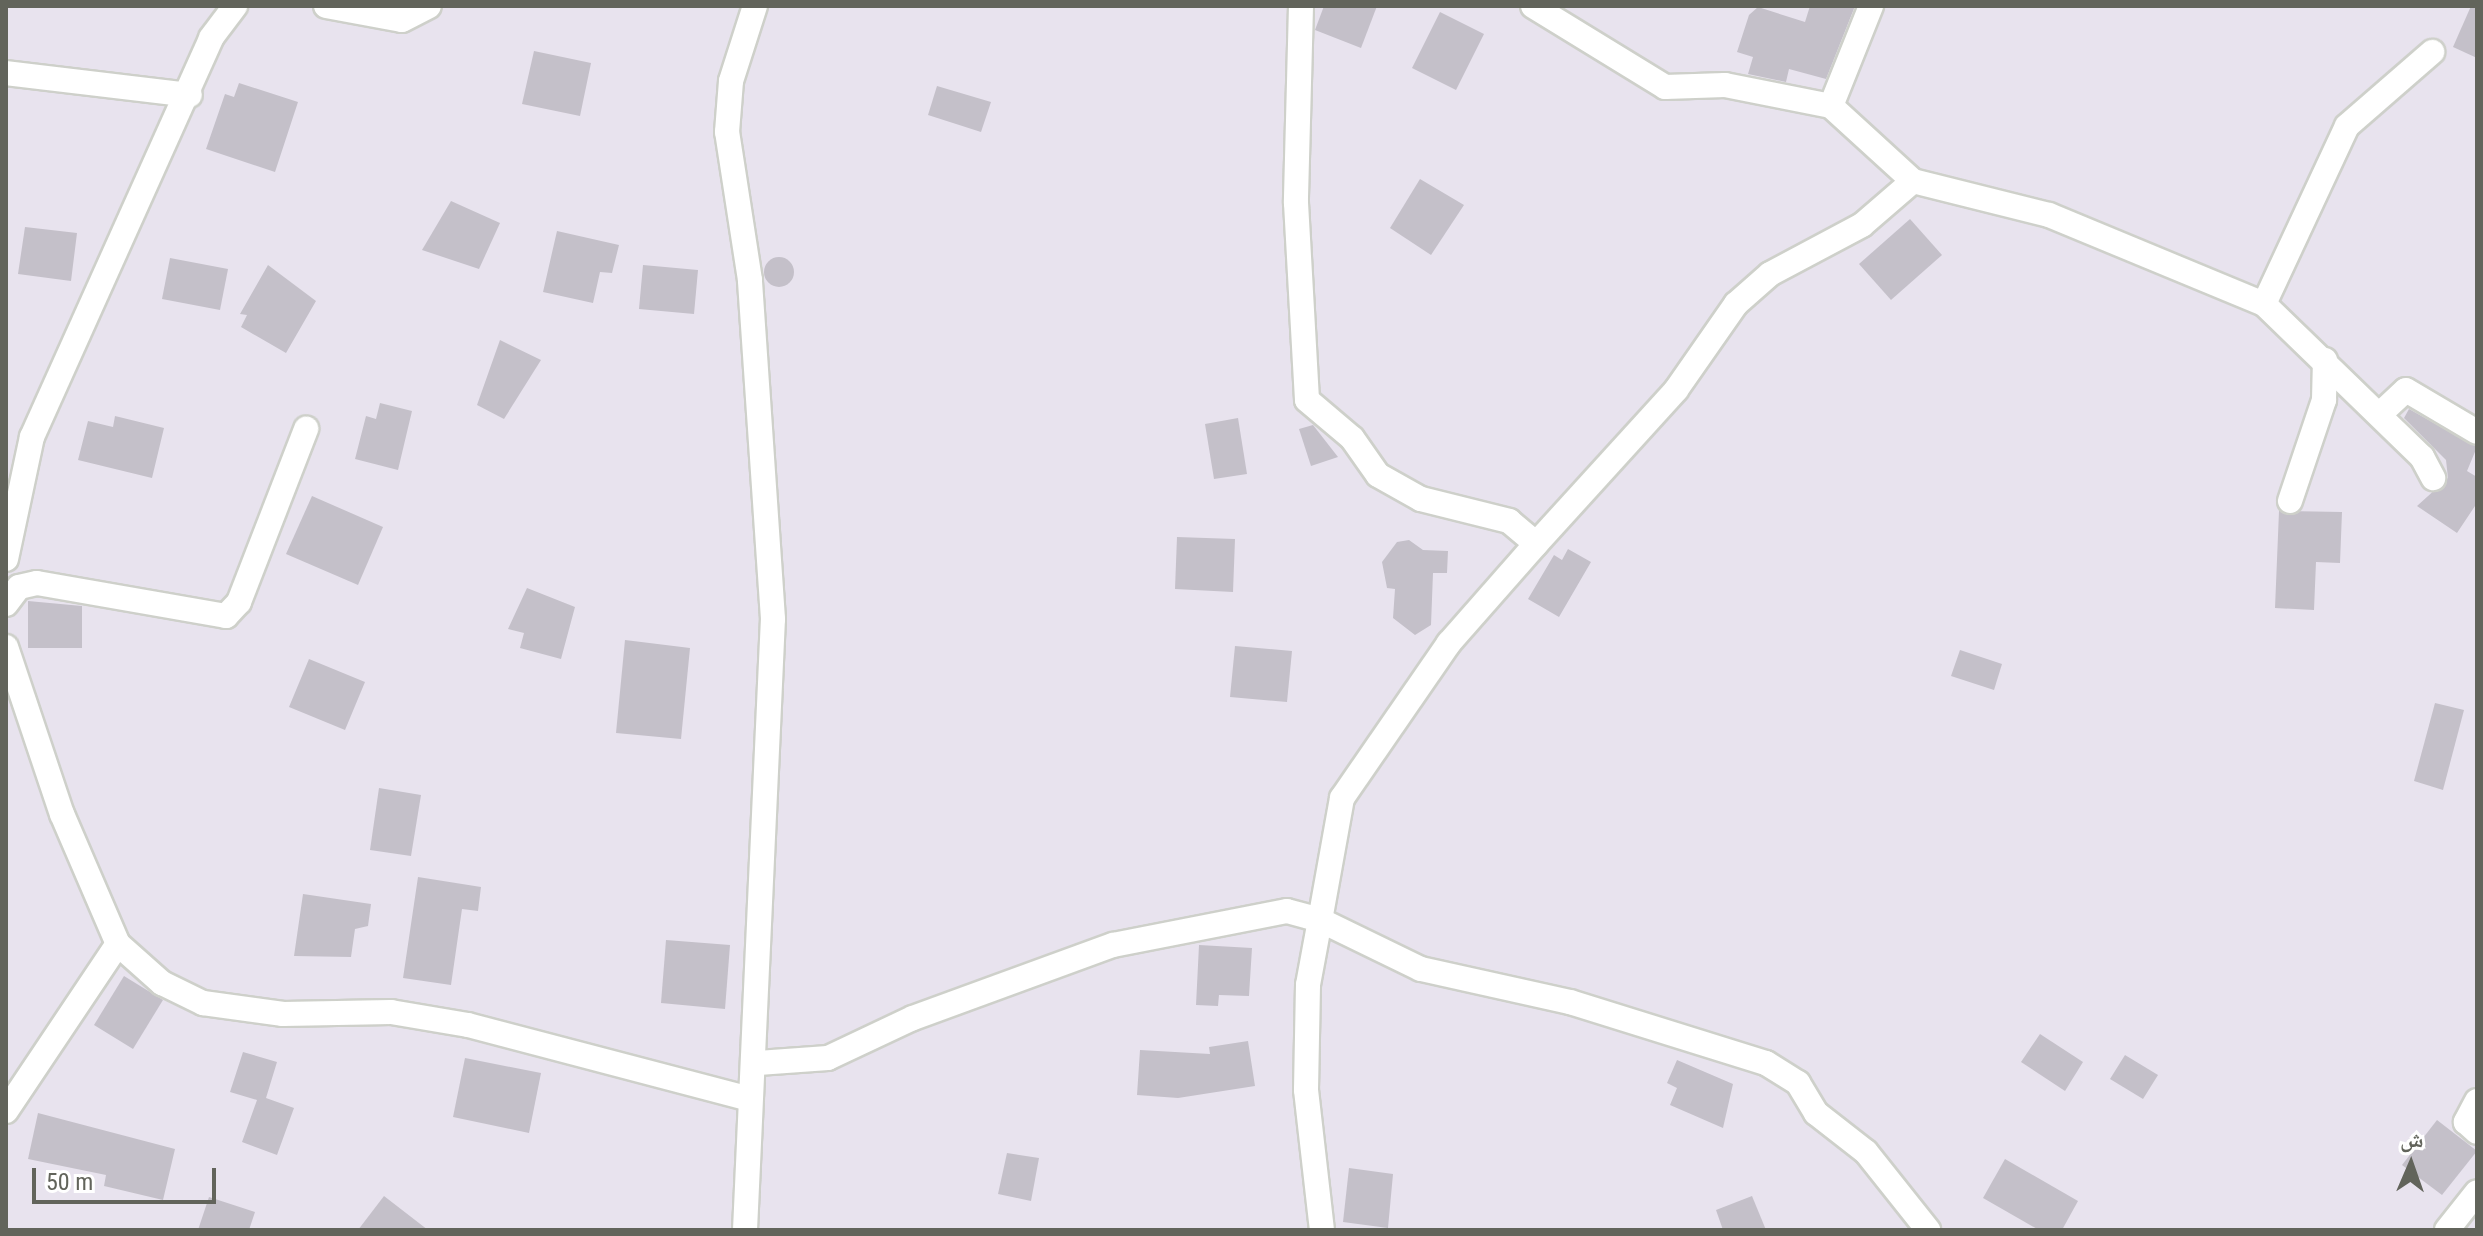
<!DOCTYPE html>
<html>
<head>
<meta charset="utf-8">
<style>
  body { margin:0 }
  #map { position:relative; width:2483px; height:1236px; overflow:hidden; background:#e8e3ee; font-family:"Roboto Condensed","Noto Naskh Arabic",sans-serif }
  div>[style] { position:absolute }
  .building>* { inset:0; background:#c4c0c9 }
  .round { border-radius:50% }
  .roads { filter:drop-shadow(2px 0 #ced0ca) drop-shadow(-2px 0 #ced0ca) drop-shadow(0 2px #ced0ca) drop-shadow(0 -2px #ced0ca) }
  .street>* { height:24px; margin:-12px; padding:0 12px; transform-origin:12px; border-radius:12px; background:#fff }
  .secondary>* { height:24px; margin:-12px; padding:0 12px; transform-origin:12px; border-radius:12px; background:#fff }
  span { translate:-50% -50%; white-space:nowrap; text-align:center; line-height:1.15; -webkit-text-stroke:7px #fff; paint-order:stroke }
  .frame { position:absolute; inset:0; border:8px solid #62645b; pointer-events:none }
  .north { position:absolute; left:2371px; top:1124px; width:80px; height:80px; -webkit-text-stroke:6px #fff; paint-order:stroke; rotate:2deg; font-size:22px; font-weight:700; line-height:32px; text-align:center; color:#62645b }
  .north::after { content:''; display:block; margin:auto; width:28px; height:36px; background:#62645b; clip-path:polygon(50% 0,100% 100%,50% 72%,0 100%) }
  .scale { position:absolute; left:32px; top:1168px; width:184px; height:36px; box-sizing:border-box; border:4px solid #62645b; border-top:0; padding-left:10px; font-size:24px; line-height:28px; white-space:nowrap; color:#62645b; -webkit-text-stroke:6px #fff; paint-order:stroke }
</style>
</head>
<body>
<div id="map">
  <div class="building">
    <i style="clip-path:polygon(1324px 6px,1377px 6px,1361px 48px,1315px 30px)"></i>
    <i style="clip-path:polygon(1810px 6px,1855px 6px,1826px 79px,1789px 69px,1786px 82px,1748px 74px,1753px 57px,1737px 52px,1749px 15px,1758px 7px,1805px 22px)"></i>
    <i style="clip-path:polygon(2471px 6px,2477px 6px,2477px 58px,2453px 47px)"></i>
    <i style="clip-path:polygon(1440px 12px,1484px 34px,1456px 90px,1412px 68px)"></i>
    <i style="clip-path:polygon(534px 51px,591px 63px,580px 116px,522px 104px)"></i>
    <i style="clip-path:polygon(239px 83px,298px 102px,275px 172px,206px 149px,225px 94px,234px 97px)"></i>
    <i style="clip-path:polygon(937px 86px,991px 102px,981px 132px,928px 115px)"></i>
    <i style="clip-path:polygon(1420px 179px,1464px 205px,1431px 255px,1390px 228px)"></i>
    <i style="clip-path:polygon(451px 201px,500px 223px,479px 269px,422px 250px)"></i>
    <i style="clip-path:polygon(1910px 219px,1942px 255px,1891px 300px,1859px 264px)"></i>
    <i style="clip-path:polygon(25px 227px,77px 233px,71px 281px,18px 274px)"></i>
    <i style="clip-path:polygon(557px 231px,619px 245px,612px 273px,600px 272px,593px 303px,543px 292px)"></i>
    <i class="round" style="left:764px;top:257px;width:30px;height:30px"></i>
    <i style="clip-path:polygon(170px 258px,228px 269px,220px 310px,162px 299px)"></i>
    <i style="clip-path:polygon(268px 265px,316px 301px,286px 353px,241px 327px,247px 315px,240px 314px)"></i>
    <i style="clip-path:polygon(643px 265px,698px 270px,694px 314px,639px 309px)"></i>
    <i style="clip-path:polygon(500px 340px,541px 360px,504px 419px,477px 405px)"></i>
    <i style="clip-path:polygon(380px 403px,412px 411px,398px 470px,355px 459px,366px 416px,376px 419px)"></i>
    <i style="clip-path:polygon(2409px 409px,2477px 447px,2467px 471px,2477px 477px,2477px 503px,2457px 533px,2417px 506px,2448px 478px,2446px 460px,2404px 418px)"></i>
    <i style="clip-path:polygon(115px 416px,164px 428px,152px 478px,78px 460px,88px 421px,113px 427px)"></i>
    <i style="clip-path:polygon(1238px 418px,1247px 474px,1214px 479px,1205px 424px)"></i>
    <i style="clip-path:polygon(1313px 425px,1338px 457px,1311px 466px,1299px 429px)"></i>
    <i style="clip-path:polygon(312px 496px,383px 527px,358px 585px,286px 554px)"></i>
    <i style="clip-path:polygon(2279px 511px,2342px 512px,2340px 563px,2316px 562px,2314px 610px,2275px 608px)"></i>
    <i style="clip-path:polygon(1177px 537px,1235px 539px,1233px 592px,1175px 589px)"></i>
    <i style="clip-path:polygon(1409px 540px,1423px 550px,1448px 551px,1447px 573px,1433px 573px,1431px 625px,1415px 635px,1393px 618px,1395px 589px,1387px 588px,1382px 562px,1397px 542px)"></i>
    <i style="clip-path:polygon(1568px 549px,1591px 562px,1559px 617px,1528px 599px,1554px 555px,1562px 560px)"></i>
    <i style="clip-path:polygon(527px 588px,575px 607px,561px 659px,520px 648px,524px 633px,508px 629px)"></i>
    <i style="clip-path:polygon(28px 601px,82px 606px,82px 648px,28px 648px)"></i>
    <i style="clip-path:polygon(625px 640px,690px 648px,681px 739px,616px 733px)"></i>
    <i style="clip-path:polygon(1235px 646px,1292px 651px,1287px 702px,1230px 697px)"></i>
    <i style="clip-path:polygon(1960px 650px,2002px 664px,1994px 690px,1951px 676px)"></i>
    <i style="clip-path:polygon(309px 659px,365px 682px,345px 730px,289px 707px)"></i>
    <i style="clip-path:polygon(2435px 703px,2464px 710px,2443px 790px,2414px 781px)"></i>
    <i style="clip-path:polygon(379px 788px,421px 795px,411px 856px,370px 850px)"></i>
    <i style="clip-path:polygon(418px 877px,481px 887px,478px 911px,462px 909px,451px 985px,403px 978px)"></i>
    <i style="clip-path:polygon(303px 894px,371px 904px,368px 926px,355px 929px,351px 957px,294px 956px)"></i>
    <i style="clip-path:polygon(666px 940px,730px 945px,725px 1009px,661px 1003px)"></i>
    <i style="clip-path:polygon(1199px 945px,1252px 948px,1249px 996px,1219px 995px,1218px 1006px,1196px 1005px)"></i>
    <i style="clip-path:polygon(124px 976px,163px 1000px,133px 1049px,94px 1025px)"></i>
    <i style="clip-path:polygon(2040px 1034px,2083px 1062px,2065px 1091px,2021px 1062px)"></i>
    <i style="clip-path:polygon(1248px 1041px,1255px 1086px,1178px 1098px,1137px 1095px,1140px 1050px,1210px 1054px,1209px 1047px)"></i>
    <i style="clip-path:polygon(243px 1052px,277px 1062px,266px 1098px,294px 1108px,277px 1155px,242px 1142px,257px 1100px,230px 1092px)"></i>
    <i style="clip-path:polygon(2125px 1055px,2158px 1075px,2143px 1099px,2110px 1079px)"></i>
    <i style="clip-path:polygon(465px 1058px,541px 1073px,529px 1133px,453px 1117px)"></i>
    <i style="clip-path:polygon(1677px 1060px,1733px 1084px,1723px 1128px,1670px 1105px,1677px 1088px,1667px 1083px)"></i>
    <i style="clip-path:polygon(38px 1113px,175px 1149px,163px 1200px,104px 1186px,106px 1175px,28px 1159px)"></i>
    <i style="clip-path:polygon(2437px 1120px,2477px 1151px,2442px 1195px,2402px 1165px)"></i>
    <i style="clip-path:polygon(1007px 1153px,1039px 1158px,1031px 1201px,998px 1194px)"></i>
    <i style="clip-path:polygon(2005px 1159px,2078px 1201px,2062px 1230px,2039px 1230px,1983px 1198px)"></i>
    <i style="clip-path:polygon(1349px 1168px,1393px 1174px,1388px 1228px,1343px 1222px)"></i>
    <i style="clip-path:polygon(384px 1196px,428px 1230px,358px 1230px)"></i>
    <i style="clip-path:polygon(1752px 1196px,1766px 1230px,1723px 1230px,1716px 1210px)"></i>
    <i style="clip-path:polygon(209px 1197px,255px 1212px,249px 1230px,198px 1230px)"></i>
  </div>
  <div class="roads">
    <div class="street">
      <i style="left:326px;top:6px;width:77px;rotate:10.4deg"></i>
      <i style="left:402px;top:20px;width:30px;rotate:-27deg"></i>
      <i style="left:1301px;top:6px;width:197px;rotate:91.5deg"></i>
      <i style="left:1296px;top:203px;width:197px;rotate:86.8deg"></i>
      <i style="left:1307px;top:400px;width:59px;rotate:40.2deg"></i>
      <i style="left:1352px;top:438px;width:45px;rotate:54.9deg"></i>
      <i style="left:1378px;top:475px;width:49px;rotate:29.2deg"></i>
      <i style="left:1421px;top:499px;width:91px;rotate:14deg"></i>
      <i style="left:1509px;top:521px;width:35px;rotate:40deg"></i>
      <i style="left:1536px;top:544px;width:208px;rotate:-47.7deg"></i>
      <i style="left:1676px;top:390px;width:105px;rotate:-55.1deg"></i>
      <i style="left:1736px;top:304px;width:45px;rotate:-41.4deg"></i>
      <i style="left:1770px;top:274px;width:104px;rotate:-28deg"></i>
      <i style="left:1862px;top:225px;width:67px;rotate:-40.8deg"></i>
      <i style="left:1913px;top:181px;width:111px;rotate:-137.6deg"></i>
      <i style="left:1533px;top:6px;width:155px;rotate:31.5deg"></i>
      <i style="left:1665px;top:87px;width:60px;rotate:-1.9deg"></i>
      <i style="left:1725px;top:85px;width:108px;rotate:11.2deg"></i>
      <i style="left:1831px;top:106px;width:108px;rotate:-68.2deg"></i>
      <i style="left:6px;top:73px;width:185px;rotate:6.8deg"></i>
      <i style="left:1913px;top:181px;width:140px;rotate:14deg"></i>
      <i style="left:2049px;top:215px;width:233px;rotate:22.5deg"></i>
      <i style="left:2264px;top:304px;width:196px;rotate:-65deg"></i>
      <i style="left:2347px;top:126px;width:113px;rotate:-41deg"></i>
      <i style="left:2264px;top:304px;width:220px;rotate:44.1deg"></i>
      <i style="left:2422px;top:457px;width:24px;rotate:62deg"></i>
      <i style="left:2380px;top:414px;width:35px;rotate:-43deg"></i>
      <i style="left:2406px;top:390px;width:82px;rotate:30.6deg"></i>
      <i style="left:2290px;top:501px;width:107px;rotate:-71.4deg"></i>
      <i style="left:2324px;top:400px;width:40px;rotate:-88.6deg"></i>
      <i style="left:1536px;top:544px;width:132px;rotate:131.3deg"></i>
      <i style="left:1449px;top:643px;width:188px;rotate:124.6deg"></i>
      <i style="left:1342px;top:798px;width:124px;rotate:100.2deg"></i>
      <i style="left:1320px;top:920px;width:112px;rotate:25.9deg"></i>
      <i style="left:1421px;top:969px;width:153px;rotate:12.5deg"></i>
      <i style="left:1570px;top:1002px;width:205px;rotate:17.3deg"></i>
      <i style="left:1766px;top:1063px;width:38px;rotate:32deg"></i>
      <i style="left:1798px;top:1083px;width:35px;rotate:59deg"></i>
      <i style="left:1816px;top:1113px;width:63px;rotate:38deg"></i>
      <i style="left:1866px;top:1152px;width:100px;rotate:51.5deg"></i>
      <i style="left:6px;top:559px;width:125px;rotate:-78deg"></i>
      <i style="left:32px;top:437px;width:437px;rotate:-65.8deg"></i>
      <i style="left:211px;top:38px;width:40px;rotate:-53deg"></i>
      <i style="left:6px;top:604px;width:21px;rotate:-53deg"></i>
      <i style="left:19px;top:587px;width:18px;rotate:-13deg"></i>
      <i style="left:37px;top:583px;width:192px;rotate:9.9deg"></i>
      <i style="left:226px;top:616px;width:19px;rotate:-47deg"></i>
      <i style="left:239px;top:602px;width:186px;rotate:-68.8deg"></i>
      <i style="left:6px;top:647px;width:176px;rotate:71.5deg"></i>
      <i style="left:62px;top:814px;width:142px;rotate:66.7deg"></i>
      <i style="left:118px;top:944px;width:59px;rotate:41.6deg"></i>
      <i style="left:162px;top:983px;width:46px;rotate:26deg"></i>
      <i style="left:203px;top:1003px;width:81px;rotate:7.8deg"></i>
      <i style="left:283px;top:1014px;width:108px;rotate:-1.1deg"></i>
      <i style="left:391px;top:1012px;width:78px;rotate:9.6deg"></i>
      <i style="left:468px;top:1025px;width:288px;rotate:14.7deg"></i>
      <i style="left:758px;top:1063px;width:70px;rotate:-4.1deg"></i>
      <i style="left:828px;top:1058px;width:94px;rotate:-25.2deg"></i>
      <i style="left:913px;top:1018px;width:213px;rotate:-20.1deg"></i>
      <i style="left:1113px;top:945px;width:177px;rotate:-11.1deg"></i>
      <i style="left:1287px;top:911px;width:34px;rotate:15deg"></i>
      <i style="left:1320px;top:920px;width:66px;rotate:100.5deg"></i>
      <i style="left:1308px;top:985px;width:105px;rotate:91.1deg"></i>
      <i style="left:1306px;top:1090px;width:141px;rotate:83.5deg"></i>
      <i style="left:2477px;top:1101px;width:24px;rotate:118deg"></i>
      <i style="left:2466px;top:1122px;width:15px;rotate:42deg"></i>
      <i style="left:6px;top:1111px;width:201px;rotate:-56.2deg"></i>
      <i style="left:2447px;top:1230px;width:48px;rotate:-51.7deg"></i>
    </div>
    <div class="secondary">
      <i style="left:745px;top:1230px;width:612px;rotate:-87.38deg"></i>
      <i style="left:773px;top:619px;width:340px;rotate:-93.9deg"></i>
      <i style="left:750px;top:280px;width:150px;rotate:-98.8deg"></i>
      <i style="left:727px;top:132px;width:51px;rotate:-85.5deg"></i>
      <i style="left:731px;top:81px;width:79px;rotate:-72.3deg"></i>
    </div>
  </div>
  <div class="frame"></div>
  <div class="north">ش</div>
  <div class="scale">50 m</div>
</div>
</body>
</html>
